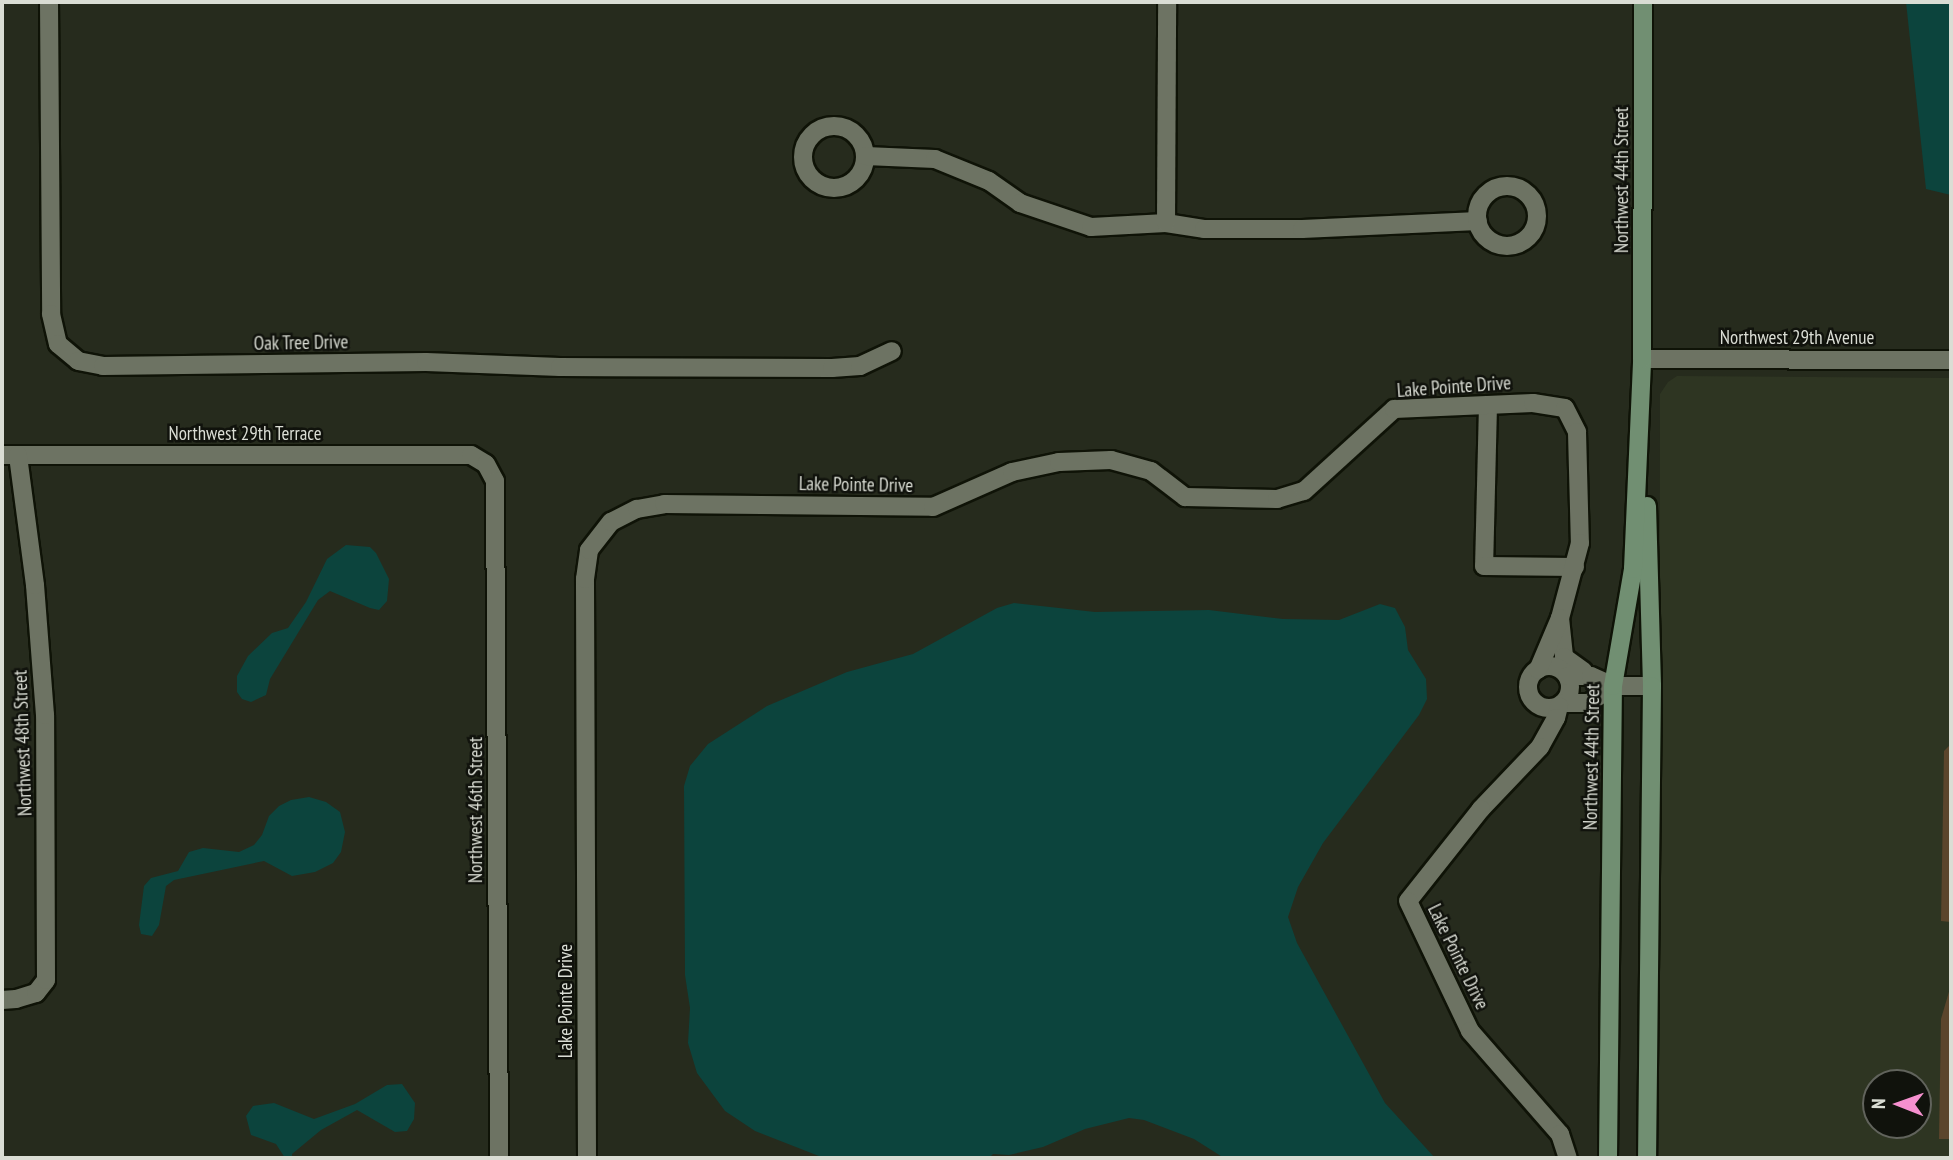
<!DOCTYPE html>
<html>
<head>
<meta charset="utf-8">
<style>
  body { margin:0 }
  #map { position:relative; width:1953px; height:1160px; overflow:hidden; background:#262b1d; font-family:"PT Sans Narrow",sans-serif }
  div>[style] { position:absolute }
  .built>* { inset:0; background:#2e3522 }
  .green>* { inset:0; background:#5b452c }
  .water>* { inset:0; background:#0c443d }
  .roads { filter:drop-shadow(2px 0 #0f1307) drop-shadow(-2px 0 #0f1307) drop-shadow(0 2px #0f1307) drop-shadow(0 -2px #0f1307) }
  .street>* { height:18px; margin:-9px; padding:0 9px; transform-origin:9px; border-radius:9px; background:#6d7363 }
  .street>.ring { margin:-9px; padding:0; box-sizing:content-box; background:none; border:18px solid #6d7363; border-radius:50% }
  .secondary>* { height:18px; margin:-9px; padding:0 9px; transform-origin:9px; border-radius:9px; background:#718f72 }
  span { translate:-50% -50%; white-space:nowrap; text-align:center; line-height:1.15; -webkit-text-stroke:5px #10120c; paint-order:stroke }
  .street-label { font-size:19px; color:#daddd4 }
  .frame { position:absolute; inset:0; border:4px solid #daddd4; pointer-events:none }
  .north { position:absolute; left:1862px; top:1069px; width:70px; height:70px; box-sizing:border-box; background:#10120c; border:2px solid #61635c; border-radius:50%; rotate:271deg; font-size:19px; font-weight:700; line-height:28px; text-align:center; color:#daddd4 }
  .north::after { content:''; display:block; margin:auto; width:24px; height:32px; background:#f690cf; clip-path:polygon(50% 0,100% 100%,50% 72%,0 100%) }
</style>
</head>
<body>
<div id="map">
  <div class="built">
    <i style="clip-path:polygon(evenodd,1677px 376px,1951px 378px,1951px 1158px,1659px 1158px,1660px 394px,1668px 382px,1677px 376px,1876px 1083px,1918px 1083px,1918px 1125px,1876px 1125px,1876px 1083px)"></i>
  </div>
  <div class="green">
    <i style="clip-path:polygon(1951px 744px,1951px 922px,1941px 921px,1944px 751px)"></i>
    <i style="clip-path:polygon(1951px 985px,1951px 1139px,1939px 1139px,1941px 1019px)"></i>
  </div>
  <div class="water">
    <i style="clip-path:polygon(1906px 2px,1951px 2px,1951px 195px,1926px 189px)"></i>
    <i style="clip-path:polygon(346px 545px,370px 547px,376px 553px,389px 579px,387px 601px,379px 610px,370px 608px,330px 591px,318px 600px,270px 679px,266px 695px,251px 702px,242px 699px,237px 692px,237px 676px,248px 656px,272px 633px,288px 628px,306px 602px,327px 559px)"></i>
    <i style="clip-path:polygon(1014px 603px,1095px 612px,1209px 610px,1283px 619px,1339px 620px,1380px 604px,1395px 608px,1405px 627px,1408px 650px,1426px 679px,1427px 699px,1419px 715px,1323px 843px,1298px 887px,1288px 917px,1297px 943px,1385px 1103px,1435px 1158px,1224px 1158px,1194px 1139px,1144px 1120px,1129px 1118px,1085px 1129px,1043px 1147px,1009px 1155px,993px 1154px,989px 1158px,824px 1158px,755px 1131px,725px 1111px,697px 1073px,688px 1043px,690px 1008px,685px 975px,684px 786px,690px 766px,708px 744px,767px 706px,847px 672px,913px 654px,997px 608px)"></i>
    <i style="clip-path:polygon(309px 797px,326px 802px,340px 812px,345px 832px,341px 852px,333px 863px,315px 872px,292px 876px,264px 861px,174px 880px,166px 886px,159px 925px,152px 936px,141px 934px,139px 925px,144px 886px,151px 878px,178px 871px,189px 852px,203px 848px,239px 852px,254px 845px,262px 835px,269px 816px,279px 806px,291px 800px)"></i>
    <i style="clip-path:polygon(402px 1084px,415px 1103px,414px 1119px,407px 1131px,395px 1132px,357px 1110px,321px 1130px,292px 1154px,292px 1158px,285px 1158px,276px 1144px,251px 1135px,246px 1116px,253px 1106px,274px 1103px,314px 1119px,355px 1104px,387px 1085px)"></i>
  </div>
  <div class="roads">
    <div class="street">
      <i style="left:49px;top:2px;width:312px;rotate:89.6deg"></i>
      <i style="left:51px;top:314px;width:31px;rotate:77deg"></i>
      <i style="left:58px;top:344px;width:26px;rotate:40deg"></i>
      <i style="left:78px;top:361px;width:25px;rotate:11deg"></i>
      <i style="left:103px;top:366px;width:323px;rotate:-0.7deg"></i>
      <i style="left:426px;top:362px;width:134px;rotate:2.1deg"></i>
      <i style="left:560px;top:367px;width:272px;rotate:0.2deg"></i>
      <i style="left:832px;top:368px;width:28px;rotate:-4deg"></i>
      <i style="left:860px;top:366px;width:35px;rotate:-25deg"></i>
      <i class="ring" style="left:803px;top:126px;width:44px;height:44px"></i>
      <i style="left:866px;top:156px;width:69px;rotate:2.5deg"></i>
      <i style="left:935px;top:159px;width:58px;rotate:22.2deg"></i>
      <i style="left:989px;top:181px;width:38px;rotate:35deg"></i>
      <i style="left:1020px;top:203px;width:75px;rotate:18.7deg"></i>
      <i style="left:1091px;top:227px;width:75px;rotate:-3.1deg"></i>
      <i style="left:1166px;top:223px;width:38px;rotate:9deg"></i>
      <i style="left:1204px;top:229px;width:98px"></i>
      <i style="left:1302px;top:229px;width:176px;rotate:-2.6deg"></i>
      <i class="ring" style="left:1477px;top:186px;width:42px;height:42px"></i>
      <i style="left:1166px;top:223px;width:221px;rotate:-89.7deg"></i>
      <i style="left:1642px;top:359px;width:309px;rotate:0.2deg"></i>
      <i style="left:1488px;top:405px;width:161px;rotate:91.4deg"></i>
      <i style="left:1484px;top:566px;width:91px;rotate:0.6deg"></i>
      <i style="left:2px;top:455px;width:469px"></i>
      <i style="left:471px;top:455px;width:17px;rotate:31deg"></i>
      <i style="left:486px;top:464px;width:19px;rotate:62deg"></i>
      <i style="left:495px;top:481px;width:677px;rotate:89.66deg"></i>
      <i style="left:1560px;top:618px;width:39px;rotate:84deg"></i>
      <i style="left:1564px;top:657px;width:24px;rotate:36deg"></i>
      <i class="ring" style="left:1528px;top:666px;width:24px;height:24px"></i>
      <i style="left:1567px;top:676px;width:24px"></i>
      <i style="left:1591px;top:676px;width:24px;rotate:24deg"></i>
      <i style="left:1613px;top:686px;width:39px"></i>
      <i style="left:1563px;top:703px;width:26px"></i>
      <i style="left:1589px;top:703px;width:29px;rotate:-35deg"></i>
      <i style="left:1559px;top:706px;width:12px;rotate:104deg"></i>
      <i style="left:1556px;top:718px;width:33px;rotate:119deg"></i>
      <i style="left:1540px;top:747px;width:86px;rotate:133.6deg"></i>
      <i style="left:1481px;top:809px;width:117px;rotate:128.4deg"></i>
      <i style="left:1408px;top:901px;width:144px;rotate:64.5deg"></i>
      <i style="left:1470px;top:1031px;width:137px;rotate:48.9deg"></i>
      <i style="left:1560px;top:1134px;width:25px;rotate:72deg"></i>
      <i style="left:2px;top:1000px;width:14px;rotate:-4deg"></i>
      <i style="left:16px;top:999px;width:21px;rotate:-17deg"></i>
      <i style="left:36px;top:993px;width:16px;rotate:-52deg"></i>
      <i style="left:46px;top:980px;width:265px;rotate:-90.2deg"></i>
      <i style="left:45px;top:715px;width:130px;rotate:-94.4deg"></i>
      <i style="left:35px;top:585px;width:131px;rotate:-97.5deg"></i>
      <i style="left:587px;top:1158px;width:579px;rotate:-90.2deg"></i>
      <i style="left:585px;top:579px;width:29px;rotate:-82deg"></i>
      <i style="left:589px;top:550px;width:36px;rotate:-52deg"></i>
      <i style="left:611px;top:522px;width:29px;rotate:-27deg"></i>
      <i style="left:637px;top:509px;width:27px;rotate:-10deg"></i>
      <i style="left:664px;top:504px;width:269px;rotate:0.6deg"></i>
      <i style="left:933px;top:507px;width:86px;rotate:-23.9deg"></i>
      <i style="left:1012px;top:472px;width:48px;rotate:-12deg"></i>
      <i style="left:1059px;top:462px;width:52px;rotate:-2.2deg"></i>
      <i style="left:1111px;top:460px;width:41px;rotate:15.4deg"></i>
      <i style="left:1151px;top:471px;width:43px;rotate:37.4deg"></i>
      <i style="left:1185px;top:497px;width:92px;rotate:1.2deg"></i>
      <i style="left:1277px;top:499px;width:28px;rotate:-17deg"></i>
      <i style="left:1304px;top:491px;width:122px;rotate:-42.3deg"></i>
      <i style="left:1394px;top:409px;width:139px;rotate:-2.5deg"></i>
      <i style="left:1533px;top:403px;width:32px;rotate:9deg"></i>
      <i style="left:1565px;top:408px;width:27px;rotate:63deg"></i>
      <i style="left:1577px;top:432px;width:111px;rotate:88.5deg"></i>
      <i style="left:1580px;top:543px;width:78px;rotate:104.9deg"></i>
      <i style="left:1560px;top:618px;width:56px;rotate:112.9deg"></i>
    </div>
    <div class="secondary">
      <i style="left:1647px;top:506px;width:180px;rotate:88.4deg"></i>
      <i style="left:1652px;top:686px;width:472px;rotate:90.6deg"></i>
      <i style="left:1608px;top:1158px;width:472px;rotate:-89.4deg"></i>
      <i style="left:1613px;top:686px;width:119px;rotate:-80.3deg"></i>
      <i style="left:1633px;top:569px;width:210px;rotate:-87.5deg"></i>
      <i style="left:1642px;top:359px;width:357px;rotate:-89.8deg"></i>
    </div>
  </div>
  <div class="street-label">
    <span style="left:1622px;top:180px;rotate:-90deg">Northwest 44th Street</span>
    <span style="left:1797px;top:338px">Northwest 29th Avenue</span>
    <span style="left:301px;top:343px;rotate:-1deg">Oak Tree Drive</span>
    <span style="left:1454px;top:387px;rotate:-4deg">Lake Pointe Drive</span>
    <span style="left:245px;top:434px">Northwest 29th Terrace</span>
    <span style="left:856px;top:485px;rotate:1deg">Lake Pointe Drive</span>
    <span style="left:23px;top:743px;rotate:-92deg">Northwest 48th Street</span>
    <span style="left:1592px;top:757px;rotate:-89deg">Northwest 44th Street</span>
    <span style="left:476px;top:810px;rotate:-90deg">Northwest 46th Street</span>
    <span style="left:1458px;top:957px;rotate:64deg">Lake Pointe Drive</span>
    <span style="left:566px;top:1001px;rotate:-90deg">Lake Pointe Drive</span>
  </div>
  <div class="frame"></div>
  <div class="north">N</div>
</div>
</body>
</html>
